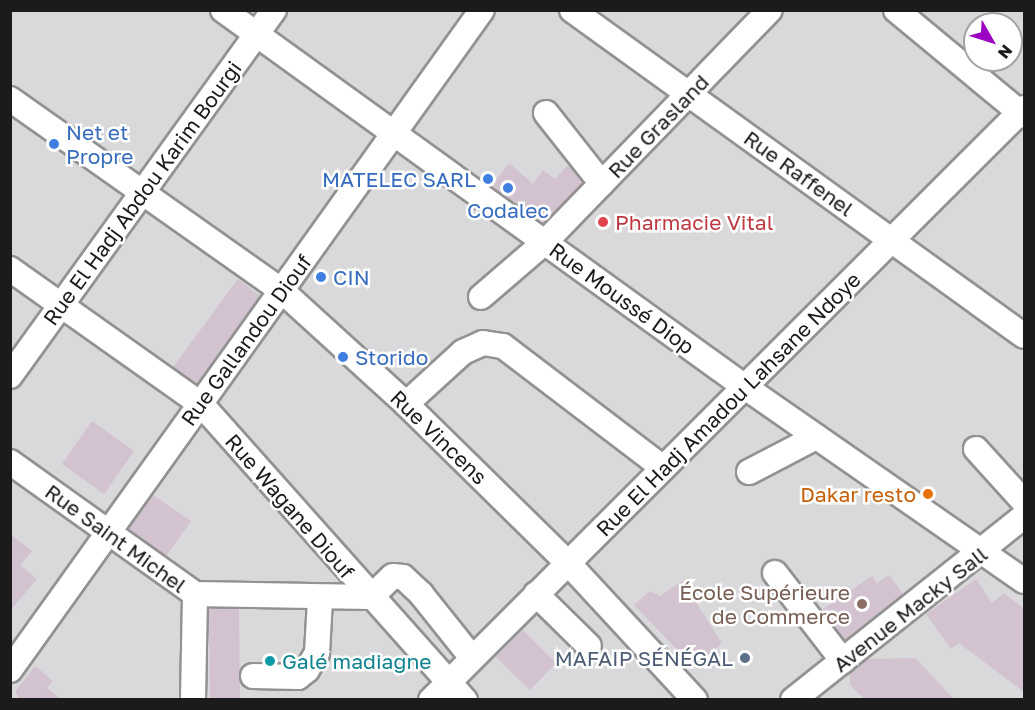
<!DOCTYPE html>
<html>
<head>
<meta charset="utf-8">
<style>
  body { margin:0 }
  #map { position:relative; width:1035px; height:710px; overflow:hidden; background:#ede1e7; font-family:"Golos Text",sans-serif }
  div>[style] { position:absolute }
  .residential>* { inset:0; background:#d9d8da }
  .building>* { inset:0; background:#d3c2cf }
  .roads { filter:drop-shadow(2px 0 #929292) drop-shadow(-2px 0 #929292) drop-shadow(0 2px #929292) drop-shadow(0 -2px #929292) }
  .minor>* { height:24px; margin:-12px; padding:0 12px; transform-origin:12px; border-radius:12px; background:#fff }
  .dots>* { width:16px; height:16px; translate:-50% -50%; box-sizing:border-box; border:3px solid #fff; border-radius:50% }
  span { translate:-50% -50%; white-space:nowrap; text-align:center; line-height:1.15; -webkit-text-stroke:5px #fff; paint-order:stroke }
  .street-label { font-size:21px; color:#1b1b1b }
  .shop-label { font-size:21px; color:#366cbe }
  .left { translate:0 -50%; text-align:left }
  .right { translate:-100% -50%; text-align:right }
  .health-label { font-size:21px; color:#be3a42 }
  .food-label { font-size:21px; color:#c56008 }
  .education-label { font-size:21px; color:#785e54 }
  .service-label { font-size:21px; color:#4e5e75 }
  .culture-label { font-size:21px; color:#0d838f }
  .frame { position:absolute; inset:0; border:12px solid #1b1b1b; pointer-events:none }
  .north { position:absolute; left:963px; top:12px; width:60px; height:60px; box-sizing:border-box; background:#fff; border:2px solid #a4a4a4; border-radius:50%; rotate:129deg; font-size:16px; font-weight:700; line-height:24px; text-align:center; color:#1b1b1b }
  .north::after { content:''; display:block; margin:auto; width:21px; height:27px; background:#9b04c3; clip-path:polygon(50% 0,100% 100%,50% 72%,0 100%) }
</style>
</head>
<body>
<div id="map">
  <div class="residential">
    <i style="clip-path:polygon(evenodd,11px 11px,1024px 11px,1024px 699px,11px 699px,11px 11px,975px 24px,1011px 24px,1011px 60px,975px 60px,975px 24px)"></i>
  </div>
  <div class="building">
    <i style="clip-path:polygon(509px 163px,533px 184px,543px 170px,555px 179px,568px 165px,583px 183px,544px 223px,492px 186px)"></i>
    <i style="clip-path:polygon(238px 279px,260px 296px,197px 384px,173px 367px)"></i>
    <i style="clip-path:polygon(92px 421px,134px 451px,104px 494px,62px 464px)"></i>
    <i style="clip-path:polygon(153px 495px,191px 521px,166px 556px,128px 529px)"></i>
    <i style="clip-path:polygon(10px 534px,32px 551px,20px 565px,37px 579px,10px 611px)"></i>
    <i style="clip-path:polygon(889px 575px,903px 594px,845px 640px,822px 610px,872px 576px,877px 583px)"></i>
    <i style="clip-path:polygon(976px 579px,992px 603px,1004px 593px,1024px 609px,1024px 692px,959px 643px,951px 649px,926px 614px)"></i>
    <i style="clip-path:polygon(682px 581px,722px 643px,694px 667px,634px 605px,650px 591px,660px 596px)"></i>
    <i style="clip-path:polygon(209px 608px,239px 609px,240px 699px,210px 699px)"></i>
    <i style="clip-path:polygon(523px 630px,556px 663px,530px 690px,496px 657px)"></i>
    <i style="clip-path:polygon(915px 658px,954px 699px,864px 699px,850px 685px,850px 673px,867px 659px)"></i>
    <i style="clip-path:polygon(35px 666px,53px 681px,47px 688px,61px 699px,18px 699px,16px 691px)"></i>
  </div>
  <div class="roads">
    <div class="minor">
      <i style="left:223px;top:10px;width:644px;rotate:35.84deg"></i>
      <i style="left:745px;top:387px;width:340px;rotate:34.8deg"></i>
      <i style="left:572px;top:10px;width:557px;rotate:35.8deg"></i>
      <i style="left:896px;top:10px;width:166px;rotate:39.6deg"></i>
      <i style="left:10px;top:99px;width:333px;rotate:35.2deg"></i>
      <i style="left:282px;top:291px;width:168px;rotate:42.3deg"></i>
      <i style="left:406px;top:404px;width:227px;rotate:44.5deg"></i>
      <i style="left:568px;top:563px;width:187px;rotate:47.2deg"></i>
      <i style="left:546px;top:113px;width:90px;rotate:51.7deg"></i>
      <i style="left:10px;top:269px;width:234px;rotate:35.3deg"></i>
      <i style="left:201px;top:404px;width:397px;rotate:48.3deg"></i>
      <i style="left:481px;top:297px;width:84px;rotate:-40.7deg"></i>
      <i style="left:545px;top:242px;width:323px;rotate:-45.9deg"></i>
      <i style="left:10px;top:376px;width:451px;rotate:-54.2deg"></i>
      <i style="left:406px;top:404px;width:77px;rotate:-42.4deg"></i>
      <i style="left:463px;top:352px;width:22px;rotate:-24deg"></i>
      <i style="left:483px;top:343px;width:20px;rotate:9deg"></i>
      <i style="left:503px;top:346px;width:201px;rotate:37.3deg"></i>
      <i style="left:976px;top:449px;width:72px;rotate:47.8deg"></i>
      <i style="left:10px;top:462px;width:227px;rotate:35.5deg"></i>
      <i style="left:749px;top:472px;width:76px;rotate:-27.6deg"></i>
      <i style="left:775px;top:573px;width:111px;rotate:52.3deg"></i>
      <i style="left:195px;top:594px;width:176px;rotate:1deg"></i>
      <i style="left:371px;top:597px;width:30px;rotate:-44deg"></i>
      <i style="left:393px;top:576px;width:10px;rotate:6deg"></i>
      <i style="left:403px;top:577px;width:25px;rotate:43deg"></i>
      <i style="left:421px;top:594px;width:82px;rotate:51.4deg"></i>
      <i style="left:536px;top:594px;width:74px;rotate:44.5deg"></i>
      <i style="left:10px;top:670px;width:811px;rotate:-54.43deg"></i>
      <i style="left:253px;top:676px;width:45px;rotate:1.3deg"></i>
      <i style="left:298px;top:677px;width:11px;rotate:-38deg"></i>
      <i style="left:307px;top:670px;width:20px;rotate:-60deg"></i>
      <i style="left:317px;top:653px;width:54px;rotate:-86.8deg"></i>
      <i style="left:193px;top:700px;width:106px;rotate:-88.9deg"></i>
      <i style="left:431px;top:700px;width:838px;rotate:-44.95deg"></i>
      <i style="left:793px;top:700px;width:295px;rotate:-38.5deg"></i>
    </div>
  </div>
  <div class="dots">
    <i style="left:54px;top:144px;background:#3f7fe0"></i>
    <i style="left:488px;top:179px;background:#3f7fe0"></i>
    <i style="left:508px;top:188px;background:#3f7fe0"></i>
    <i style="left:603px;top:222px;background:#e0444e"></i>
    <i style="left:321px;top:277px;background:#3f7fe0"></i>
    <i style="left:343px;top:357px;background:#3f7fe0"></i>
    <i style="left:928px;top:494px;background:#e8710a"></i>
    <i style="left:862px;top:604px;background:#8d6e63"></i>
    <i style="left:745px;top:658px;background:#5c6f8a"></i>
    <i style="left:270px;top:661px;background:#0f9aa8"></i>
  </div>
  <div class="street-label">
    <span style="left:658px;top:126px;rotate:-46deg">Rue Grasland</span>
    <span style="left:799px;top:173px;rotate:36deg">Rue Raffenel</span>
    <span style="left:142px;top:193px;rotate:-54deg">Rue El Hadj Abdou Karim Bourgi</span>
    <span style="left:622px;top:298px;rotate:36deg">Rue Moussé Diop</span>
    <span style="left:246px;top:340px;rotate:-54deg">Rue Gallandou Diouf</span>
    <span style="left:728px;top:404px;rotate:-45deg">Rue El Hadj Amadou Lahsane Ndoye</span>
    <span style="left:439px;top:437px;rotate:44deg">Rue Vincens</span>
    <span style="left:290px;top:506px;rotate:49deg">Rue Wagane Diouf</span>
    <span style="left:116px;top:538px;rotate:36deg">Rue Saint Michel</span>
    <span style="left:910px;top:609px;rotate:-38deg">Avenue Macky Sall</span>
  </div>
  <div class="shop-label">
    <span class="left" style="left:66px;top:144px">Net et<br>Propre</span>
    <span class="right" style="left:476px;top:179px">MATELEC SARL</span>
    <span style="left:508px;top:210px">Codalec</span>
    <span class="left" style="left:333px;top:277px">CIN</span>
    <span class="left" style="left:355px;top:357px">Storido</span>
  </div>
  <div class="health-label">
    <span class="left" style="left:615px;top:222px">Pharmacie Vital</span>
  </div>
  <div class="food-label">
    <span class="right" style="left:916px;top:494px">Dakar resto</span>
  </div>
  <div class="education-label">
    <span class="right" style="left:850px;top:604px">École Supérieure<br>de Commerce</span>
  </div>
  <div class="service-label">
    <span class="right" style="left:733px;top:658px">MAFAIP SÉNÉGAL</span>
  </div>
  <div class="culture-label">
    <span class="left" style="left:282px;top:661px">Galé madiagne</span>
  </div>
  <div class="frame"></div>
  <div class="north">N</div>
</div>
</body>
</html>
